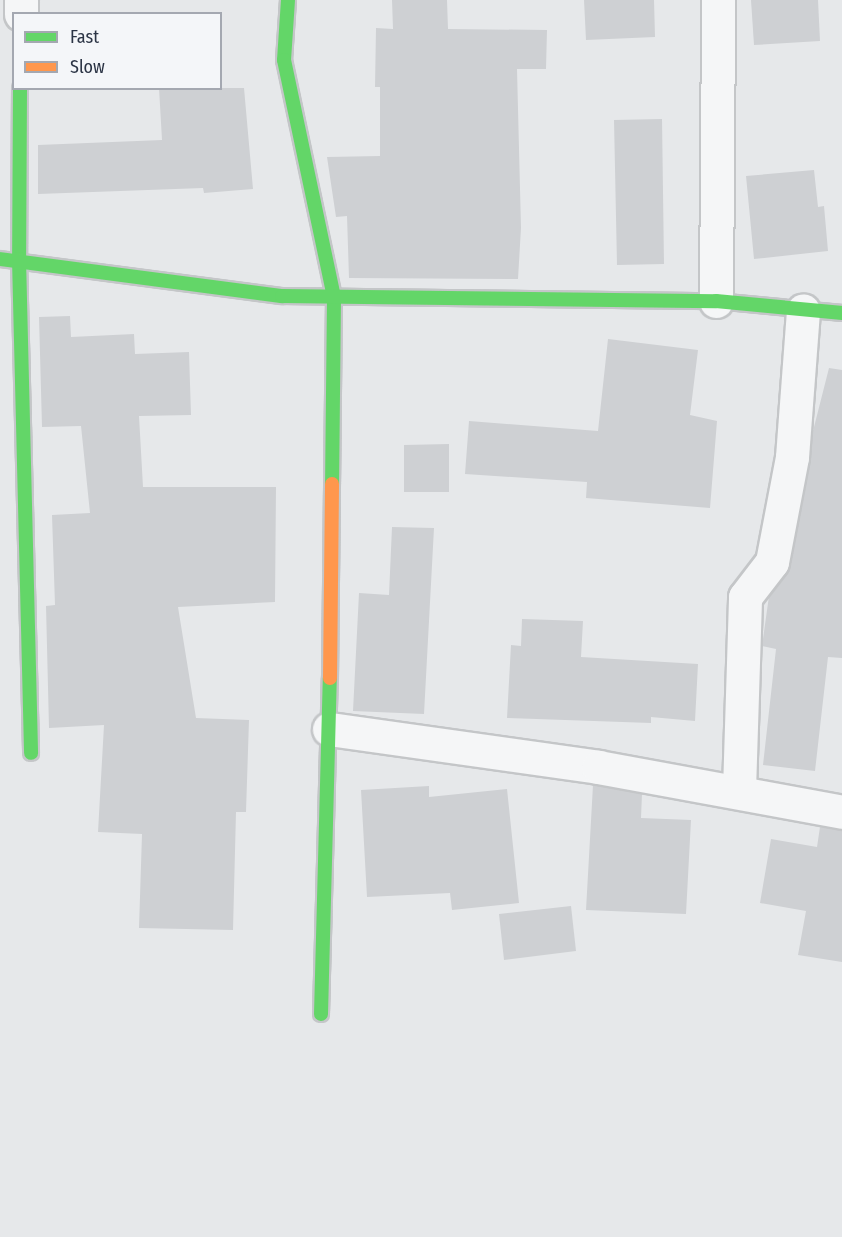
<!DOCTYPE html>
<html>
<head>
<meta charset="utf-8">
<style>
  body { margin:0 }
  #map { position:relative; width:842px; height:1237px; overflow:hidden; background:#e6e8ea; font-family:"Fira Sans Condensed",sans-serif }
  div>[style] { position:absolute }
  .building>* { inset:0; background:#ced0d3 }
  .roads { filter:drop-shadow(2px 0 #c4c6c8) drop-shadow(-2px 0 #c4c6c8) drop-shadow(0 2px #c4c6c8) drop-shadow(0 -2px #c4c6c8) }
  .street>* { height:33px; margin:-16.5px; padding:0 16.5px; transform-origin:16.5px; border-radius:16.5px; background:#f5f6f7 }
  .fast>* { height:14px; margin:-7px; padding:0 7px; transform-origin:7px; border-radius:7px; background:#63d668 }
  .slow>* { height:14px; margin:-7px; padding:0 7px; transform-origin:7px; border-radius:7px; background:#ff974d }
  span { translate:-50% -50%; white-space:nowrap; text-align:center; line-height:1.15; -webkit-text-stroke:6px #f4f6f9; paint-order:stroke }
  .legend { position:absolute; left:12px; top:12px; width:210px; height:78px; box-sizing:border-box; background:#f4f6f9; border:2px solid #a4a8b1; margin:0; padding:8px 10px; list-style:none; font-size:18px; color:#2b3445 }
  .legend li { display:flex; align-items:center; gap:12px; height:30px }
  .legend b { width:30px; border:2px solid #a4a8b1 }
</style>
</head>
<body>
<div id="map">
  <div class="building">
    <i style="clip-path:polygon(392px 0,447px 0,448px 29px,547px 30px,546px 69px,517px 69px,521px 228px,518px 279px,349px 278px,347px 216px,336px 217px,327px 157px,380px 156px,380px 87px,375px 87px,376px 28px,393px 29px)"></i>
    <i style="clip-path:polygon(584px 0,654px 0,655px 37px,586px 40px)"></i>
    <i style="clip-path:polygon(751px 0,818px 0,820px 41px,754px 45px)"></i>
    <i style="clip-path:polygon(159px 88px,244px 88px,253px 189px,204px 193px,203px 188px,38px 194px,38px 145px,162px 140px)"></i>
    <i style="clip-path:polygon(662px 119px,664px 264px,617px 265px,614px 120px)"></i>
    <i style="clip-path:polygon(814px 170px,818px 207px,824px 206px,828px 251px,754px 259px,746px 176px)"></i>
    <i style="clip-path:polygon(70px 316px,71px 337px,134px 334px,135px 354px,189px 352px,191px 415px,139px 416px,143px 487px,276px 487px,275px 602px,178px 607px,196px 718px,249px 720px,246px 812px,236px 812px,233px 930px,139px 928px,142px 834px,98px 832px,104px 725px,49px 728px,46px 606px,55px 605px,52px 515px,90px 513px,81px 426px,42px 427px,39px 317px)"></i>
    <i style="clip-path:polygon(608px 339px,698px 350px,690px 415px,717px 421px,710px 508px,586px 498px,587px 482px,465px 474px,469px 421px,598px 431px)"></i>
    <i style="clip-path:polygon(829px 368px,842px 370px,842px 658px,828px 657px,815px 771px,763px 765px,776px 649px,762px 646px,769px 596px,790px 566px,813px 431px)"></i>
    <i style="clip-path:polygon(449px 444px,449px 492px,404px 492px,404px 445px)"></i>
    <i style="clip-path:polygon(392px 527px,434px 528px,424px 714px,353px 711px,359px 593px,389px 595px)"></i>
    <i style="clip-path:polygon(522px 619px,583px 621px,581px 657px,698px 664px,695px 721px,651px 717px,651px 723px,507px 718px,511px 645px,521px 646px)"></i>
    <i style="clip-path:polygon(593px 785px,642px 794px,641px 818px,691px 820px,686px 914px,586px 910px)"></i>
    <i style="clip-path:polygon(429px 786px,429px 797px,507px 789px,519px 903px,452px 910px,450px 893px,367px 897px,361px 790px)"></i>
    <i style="clip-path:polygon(820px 827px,842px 830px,842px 962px,798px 955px,806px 911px,760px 903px,771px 839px,817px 847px)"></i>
    <i style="clip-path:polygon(571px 906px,576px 951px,504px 960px,499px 914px)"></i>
  </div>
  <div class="roads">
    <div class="street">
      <i style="left:21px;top:14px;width:14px;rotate:-90deg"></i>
      <i style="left:716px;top:301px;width:301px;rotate:-89.6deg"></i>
      <i style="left:329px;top:729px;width:272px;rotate:8deg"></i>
      <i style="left:598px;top:767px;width:248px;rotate:10.4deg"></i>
      <i style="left:739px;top:790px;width:193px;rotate:-88.2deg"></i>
      <i style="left:745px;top:597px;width:44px;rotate:-52.4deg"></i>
      <i style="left:772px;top:562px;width:107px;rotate:-79.2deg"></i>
      <i style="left:792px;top:457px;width:147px;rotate:-85.7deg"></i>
    </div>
    <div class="fast">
      <i style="left:288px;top:0;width:60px;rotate:93.8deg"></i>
      <i style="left:284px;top:60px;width:243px;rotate:78.1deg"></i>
      <i style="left:334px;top:298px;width:186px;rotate:90.6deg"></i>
      <i style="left:20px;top:88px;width:171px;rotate:90.3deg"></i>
      <i style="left:19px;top:259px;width:494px;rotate:88.6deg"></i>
      <i style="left:0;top:259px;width:284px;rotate:7.5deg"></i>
      <i style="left:282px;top:296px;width:434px;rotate:0.7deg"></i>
      <i style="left:716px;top:301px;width:127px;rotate:5.4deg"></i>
      <i style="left:321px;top:1014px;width:336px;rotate:-88.5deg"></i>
    </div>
    <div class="slow">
      <i style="left:330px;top:678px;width:194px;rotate:-89.4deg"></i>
    </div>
  </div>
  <ul class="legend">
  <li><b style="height:8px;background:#63d668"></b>Fast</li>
  <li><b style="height:8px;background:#ff974d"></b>Slow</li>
  </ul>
</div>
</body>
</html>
